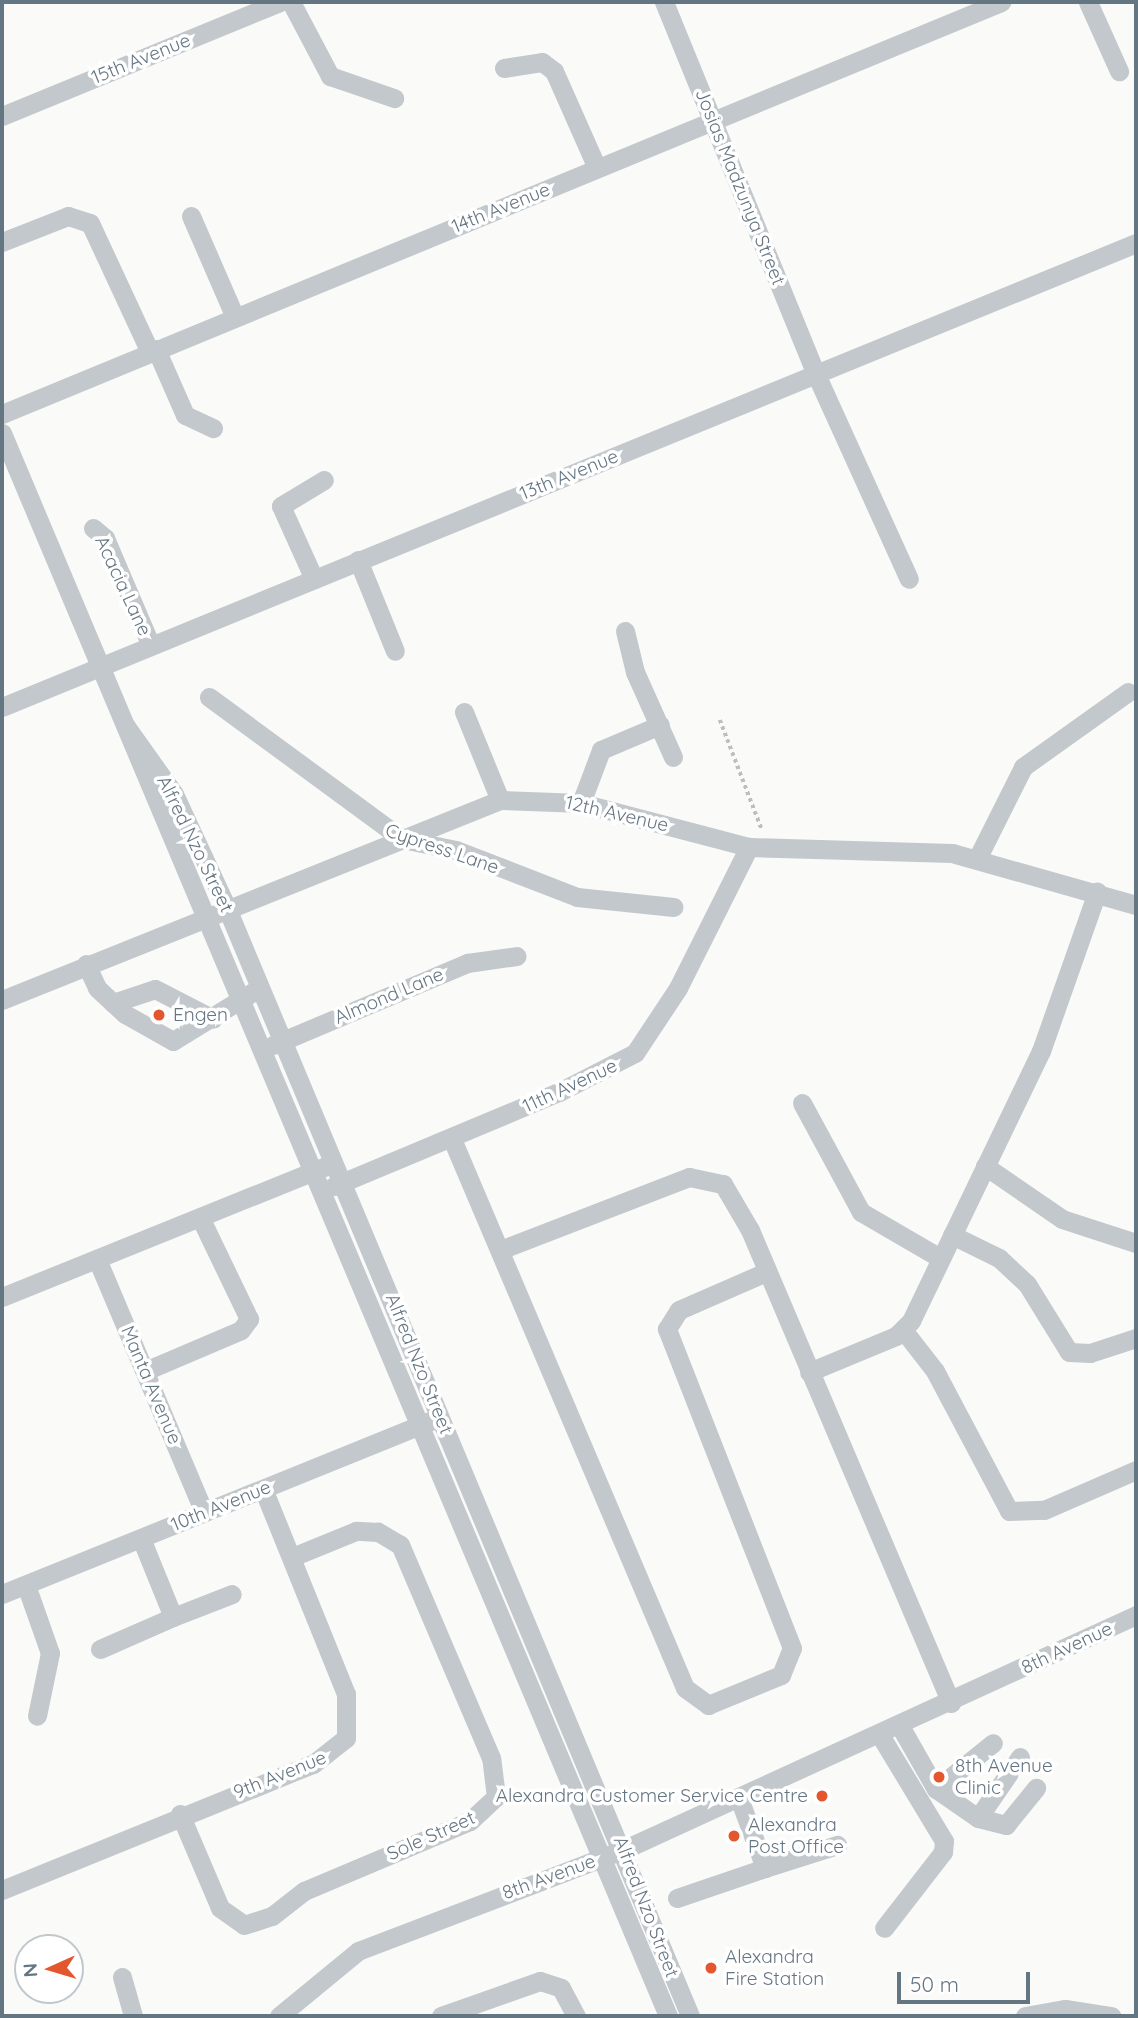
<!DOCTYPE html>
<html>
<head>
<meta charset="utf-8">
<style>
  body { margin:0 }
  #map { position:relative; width:1138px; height:2018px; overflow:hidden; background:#fafaf8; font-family:Quicksand,sans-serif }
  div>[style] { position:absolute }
  .path>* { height:3.5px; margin-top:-1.75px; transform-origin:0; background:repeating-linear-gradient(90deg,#bbbfc2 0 3.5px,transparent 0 7px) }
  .minor>* { height:19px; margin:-9.5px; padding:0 9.5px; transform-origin:9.5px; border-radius:9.5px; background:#c3c8cc }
  .dots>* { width:19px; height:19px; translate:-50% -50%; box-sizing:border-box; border:4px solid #fff; border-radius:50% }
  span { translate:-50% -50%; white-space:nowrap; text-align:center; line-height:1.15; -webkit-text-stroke:7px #fff; paint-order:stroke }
  .street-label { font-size:19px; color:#657683 }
  .poi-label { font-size:19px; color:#657683 }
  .left { translate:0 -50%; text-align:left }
  .right { translate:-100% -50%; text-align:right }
  .frame { position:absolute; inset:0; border:4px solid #657683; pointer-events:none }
  .north { position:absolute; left:14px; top:1934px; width:70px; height:70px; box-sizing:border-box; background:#fff; border:2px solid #c1c8cd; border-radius:50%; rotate:266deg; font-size:19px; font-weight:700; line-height:28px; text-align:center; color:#657683 }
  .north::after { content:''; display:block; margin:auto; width:24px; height:32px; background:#e4572e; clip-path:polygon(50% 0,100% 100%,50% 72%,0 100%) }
  .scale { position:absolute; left:897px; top:1972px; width:133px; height:32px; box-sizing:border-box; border:4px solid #657683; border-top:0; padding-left:9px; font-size:21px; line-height:24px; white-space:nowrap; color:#657683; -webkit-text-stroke:5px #fff; paint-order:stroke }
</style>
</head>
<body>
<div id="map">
  <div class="path">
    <i style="left:720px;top:720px;width:118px;rotate:69.1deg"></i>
  </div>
  <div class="minor">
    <i style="left:291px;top:2px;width:84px;rotate:62.2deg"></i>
    <i style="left:330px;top:76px;width:68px;rotate:19deg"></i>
    <i style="left:664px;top:2px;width:400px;rotate:67.8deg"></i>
    <i style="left:815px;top:372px;width:227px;rotate:65.6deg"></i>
    <i style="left:1088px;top:2px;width:76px;rotate:65.8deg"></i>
    <i style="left:504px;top:68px;width:38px;rotate:-9deg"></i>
    <i style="left:542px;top:62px;width:15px;rotate:37deg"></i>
    <i style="left:554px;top:71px;width:106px;rotate:66.1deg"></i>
    <i style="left:2px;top:116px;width:300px;rotate:-22.3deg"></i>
    <i style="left:191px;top:216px;width:110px;rotate:66.5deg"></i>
    <i style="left:2px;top:242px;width:71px;rotate:-21.5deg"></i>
    <i style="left:68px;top:216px;width:23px;rotate:18deg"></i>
    <i style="left:90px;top:223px;width:142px;rotate:65.1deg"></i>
    <i style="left:156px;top:349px;width:72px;rotate:66.3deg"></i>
    <i style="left:185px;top:415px;width:31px;rotate:25deg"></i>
    <i style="left:2px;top:414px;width:1081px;rotate:-22.41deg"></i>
    <i style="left:2px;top:433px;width:1717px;rotate:67.18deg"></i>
    <i style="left:93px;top:528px;width:16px;rotate:40deg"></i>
    <i style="left:105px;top:538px;width:117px;rotate:66.9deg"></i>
    <i style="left:358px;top:560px;width:98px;rotate:67.9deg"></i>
    <i style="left:314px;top:579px;width:80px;rotate:-114.3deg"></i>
    <i style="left:281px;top:506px;width:50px;rotate:-31.2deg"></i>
    <i style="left:625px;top:631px;width:42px;rotate:76.3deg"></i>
    <i style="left:635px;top:672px;width:93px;rotate:65.9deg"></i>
    <i style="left:209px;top:697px;width:240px;rotate:36.3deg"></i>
    <i style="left:402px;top:839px;width:55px;rotate:11.5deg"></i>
    <i style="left:456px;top:850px;width:130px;rotate:21.2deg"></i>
    <i style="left:577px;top:897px;width:97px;rotate:5.9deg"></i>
    <i style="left:2px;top:707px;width:1225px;rotate:-22.25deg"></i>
    <i style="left:464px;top:712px;width:95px;rotate:67.8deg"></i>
    <i style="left:125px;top:725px;width:85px;rotate:54.6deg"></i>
    <i style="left:174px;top:794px;width:123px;rotate:65.1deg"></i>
    <i style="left:226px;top:906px;width:1203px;rotate:67.31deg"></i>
    <i style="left:581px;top:803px;width:57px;rotate:-69.3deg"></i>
    <i style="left:601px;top:750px;width:64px;rotate:-23deg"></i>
    <i style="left:977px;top:859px;width:103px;rotate:-63.4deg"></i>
    <i style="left:1023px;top:767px;width:129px;rotate:-35.5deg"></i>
    <i style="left:86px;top:964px;width:26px;rotate:65deg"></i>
    <i style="left:97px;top:988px;width:38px;rotate:43deg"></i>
    <i style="left:125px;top:1014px;width:55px;rotate:29.4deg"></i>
    <i style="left:173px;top:1041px;width:92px;rotate:-31.6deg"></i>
    <i style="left:2px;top:1000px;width:537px;rotate:-21.88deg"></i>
    <i style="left:500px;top:800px;width:81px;rotate:2.1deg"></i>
    <i style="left:581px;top:803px;width:174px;rotate:14.7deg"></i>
    <i style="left:749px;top:847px;width:203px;rotate:1.7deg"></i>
    <i style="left:952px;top:853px;width:191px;rotate:15.8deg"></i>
    <i style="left:113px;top:1003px;width:44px;rotate:-18.4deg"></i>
    <i style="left:155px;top:989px;width:65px;rotate:27.3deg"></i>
    <i style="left:273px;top:1045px;width:211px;rotate:-22.9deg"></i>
    <i style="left:467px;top:963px;width:50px;rotate:-8deg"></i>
    <i style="left:802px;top:1103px;width:124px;rotate:61.6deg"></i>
    <i style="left:861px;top:1212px;width:91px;rotate:30.2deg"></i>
    <i style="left:452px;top:1139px;width:596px;rotate:67deg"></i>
    <i style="left:685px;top:1688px;width:29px;rotate:36deg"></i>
    <i style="left:708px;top:1705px;width:79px;rotate:-22.3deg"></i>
    <i style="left:781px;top:1675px;width:29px;rotate:-68deg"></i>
    <i style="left:792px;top:1648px;width:343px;rotate:-111.4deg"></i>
    <i style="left:667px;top:1329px;width:22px;rotate:-58deg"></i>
    <i style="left:679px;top:1310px;width:95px;rotate:-23.6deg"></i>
    <i style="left:985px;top:1166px;width:93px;rotate:34.5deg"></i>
    <i style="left:1062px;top:1219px;width:78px;rotate:18deg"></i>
    <i style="left:334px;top:1186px;width:244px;rotate:-22.7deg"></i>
    <i style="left:559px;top:1092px;width:85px;rotate:-27.2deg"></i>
    <i style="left:635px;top:1053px;width:78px;rotate:-56.5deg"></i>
    <i style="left:678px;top:988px;width:158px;rotate:-63.3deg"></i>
    <i style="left:952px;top:1235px;width:52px;rotate:26.1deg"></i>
    <i style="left:999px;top:1258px;width:38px;rotate:43deg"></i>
    <i style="left:1027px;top:1284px;width:80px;rotate:58.3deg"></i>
    <i style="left:1069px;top:1352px;width:21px;rotate:3deg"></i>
    <i style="left:1090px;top:1353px;width:48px;rotate:-18.1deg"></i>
    <i style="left:500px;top:1250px;width:203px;rotate:-21.1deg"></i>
    <i style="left:689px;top:1177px;width:35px;rotate:12deg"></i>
    <i style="left:723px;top:1184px;width:53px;rotate:59.6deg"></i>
    <i style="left:750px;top:1230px;width:514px;rotate:66.98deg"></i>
    <i style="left:97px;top:1259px;width:275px;rotate:67.1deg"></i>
    <i style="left:2px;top:1297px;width:352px;rotate:-22deg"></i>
    <i style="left:904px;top:1331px;width:51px;rotate:52.2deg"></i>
    <i style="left:935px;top:1371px;width:158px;rotate:62.1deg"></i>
    <i style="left:1009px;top:1511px;width:35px;rotate:-2deg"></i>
    <i style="left:1044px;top:1510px;width:100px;rotate:-23.5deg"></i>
    <i style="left:145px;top:1371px;width:104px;rotate:-23.1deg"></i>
    <i style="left:241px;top:1330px;width:14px;rotate:-54deg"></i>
    <i style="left:249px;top:1319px;width:113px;rotate:-115.7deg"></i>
    <i style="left:809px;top:1372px;width:94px;rotate:-22.5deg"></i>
    <i style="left:896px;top:1336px;width:21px;rotate:-45deg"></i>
    <i style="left:911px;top:1321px;width:300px;rotate:-64.3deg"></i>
    <i style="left:1041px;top:1051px;width:169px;rotate:-70.6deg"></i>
    <i style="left:26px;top:1585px;width:72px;rotate:70.6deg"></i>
    <i style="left:50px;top:1653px;width:64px;rotate:101.7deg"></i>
    <i style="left:2px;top:1594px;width:464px;rotate:-22deg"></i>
    <i style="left:173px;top:1617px;width:63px;rotate:-21.3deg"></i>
    <i style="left:100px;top:1649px;width:80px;rotate:-23.7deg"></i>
    <i style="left:173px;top:1617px;width:85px;rotate:-112.1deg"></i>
    <i style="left:900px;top:1726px;width:73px;rotate:60.3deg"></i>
    <i style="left:936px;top:1789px;width:51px;rotate:34.6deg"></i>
    <i style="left:978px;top:1818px;width:29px;rotate:14deg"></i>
    <i style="left:1006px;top:1825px;width:48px;rotate:-51deg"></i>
    <i style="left:880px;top:1735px;width:124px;rotate:58.9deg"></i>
    <i style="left:944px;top:1841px;width:11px;rotate:95deg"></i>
    <i style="left:943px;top:1852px;width:96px;rotate:127.8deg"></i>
    <i style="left:936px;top:1789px;width:73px;rotate:-38.9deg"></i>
    <i style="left:180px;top:1814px;width:102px;rotate:66.9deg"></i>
    <i style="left:220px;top:1908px;width:29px;rotate:35deg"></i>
    <i style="left:244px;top:1925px;width:29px;rotate:-18deg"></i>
    <i style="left:272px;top:1916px;width:41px;rotate:-38deg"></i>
    <i style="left:304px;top:1891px;width:180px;rotate:-22.9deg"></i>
    <i style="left:470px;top:1821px;width:35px;rotate:-43deg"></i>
    <i style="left:496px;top:1797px;width:39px;rotate:-97deg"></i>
    <i style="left:491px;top:1758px;width:232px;rotate:-113.1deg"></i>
    <i style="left:400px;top:1545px;width:26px;rotate:-149deg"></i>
    <i style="left:378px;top:1532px;width:22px;rotate:-177deg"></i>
    <i style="left:356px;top:1531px;width:69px;rotate:157.9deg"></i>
    <i style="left:978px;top:1818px;width:74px;rotate:-55.5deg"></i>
    <i style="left:765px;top:1868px;width:76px;rotate:-17.7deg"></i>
    <i style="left:2px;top:1890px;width:336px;rotate:-22.1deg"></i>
    <i style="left:313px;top:1764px;width:42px;rotate:-38.2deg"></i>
    <i style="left:346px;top:1738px;width:44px;rotate:-90deg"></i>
    <i style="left:346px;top:1694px;width:221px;rotate:-112deg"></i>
    <i style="left:677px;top:1898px;width:93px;rotate:-18.8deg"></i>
    <i style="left:765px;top:1868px;width:75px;rotate:-110.4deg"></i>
    <i style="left:122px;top:1977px;width:41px;rotate:74.2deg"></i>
    <i style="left:279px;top:2016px;width:102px;rotate:-39.4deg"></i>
    <i style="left:358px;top:1951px;width:286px;rotate:-20.9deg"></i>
    <i style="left:625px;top:1849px;width:562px;rotate:-24.6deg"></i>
    <i style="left:441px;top:2016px;width:105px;rotate:-19.5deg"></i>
    <i style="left:540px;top:1981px;width:22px;rotate:18deg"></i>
    <i style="left:561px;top:1988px;width:32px;rotate:62deg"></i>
    <i style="left:1025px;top:2016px;width:41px;rotate:-9.9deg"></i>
    <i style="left:1065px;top:2009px;width:47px;rotate:8.7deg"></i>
  </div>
  <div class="dots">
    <i style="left:159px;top:1015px;background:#e4572e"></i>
    <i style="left:939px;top:1777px;background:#e4572e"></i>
    <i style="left:822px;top:1796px;background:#e4572e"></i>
    <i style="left:734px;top:1836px;background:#e4572e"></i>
    <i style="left:711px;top:1968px;background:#e4572e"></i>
  </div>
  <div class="street-label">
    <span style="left:141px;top:59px;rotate:-22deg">15th Avenue</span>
    <span style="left:740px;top:187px;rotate:68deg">Josias Madzunya Street</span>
    <span style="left:501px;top:208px;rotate:-22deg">14th Avenue</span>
    <span style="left:569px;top:475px;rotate:-22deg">13th Avenue</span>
    <span style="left:123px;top:586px;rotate:65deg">Acacia Lane</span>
    <span style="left:617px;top:814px;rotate:13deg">12th Avenue</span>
    <span style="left:195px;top:844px;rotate:64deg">Alfred Nzo Street</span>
    <span style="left:442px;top:849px;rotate:19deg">Cypress Lane</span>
    <span style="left:389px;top:996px;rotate:-23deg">Almond Lane</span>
    <span style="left:570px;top:1086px;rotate:-25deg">11th Avenue</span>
    <span style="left:419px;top:1364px;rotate:68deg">Alfred Nzo Street</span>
    <span style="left:151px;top:1385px;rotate:67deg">Manta Avenue</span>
    <span style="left:221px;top:1506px;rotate:-22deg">10th Avenue</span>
    <span style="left:1067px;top:1648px;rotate:-25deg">8th Avenue</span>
    <span style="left:280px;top:1775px;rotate:-22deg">9th Avenue</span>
    <span style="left:431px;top:1836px;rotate:-24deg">Sole Street</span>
    <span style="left:549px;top:1877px;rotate:-20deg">8th Avenue</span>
    <span style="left:646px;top:1907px;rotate:69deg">Alfred Nzo Street</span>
  </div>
  <div class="poi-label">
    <span class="left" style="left:173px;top:1015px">Engen</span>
    <span class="left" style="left:955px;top:1777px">8th Avenue<br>Clinic</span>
    <span class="right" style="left:808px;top:1796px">Alexandra Customer Service Centre</span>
    <span class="left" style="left:748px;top:1836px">Alexandra<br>Post Office</span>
    <span class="left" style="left:725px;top:1968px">Alexandra<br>Fire Station</span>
  </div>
  <div class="frame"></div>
  <div class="north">N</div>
  <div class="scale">50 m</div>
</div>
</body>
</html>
